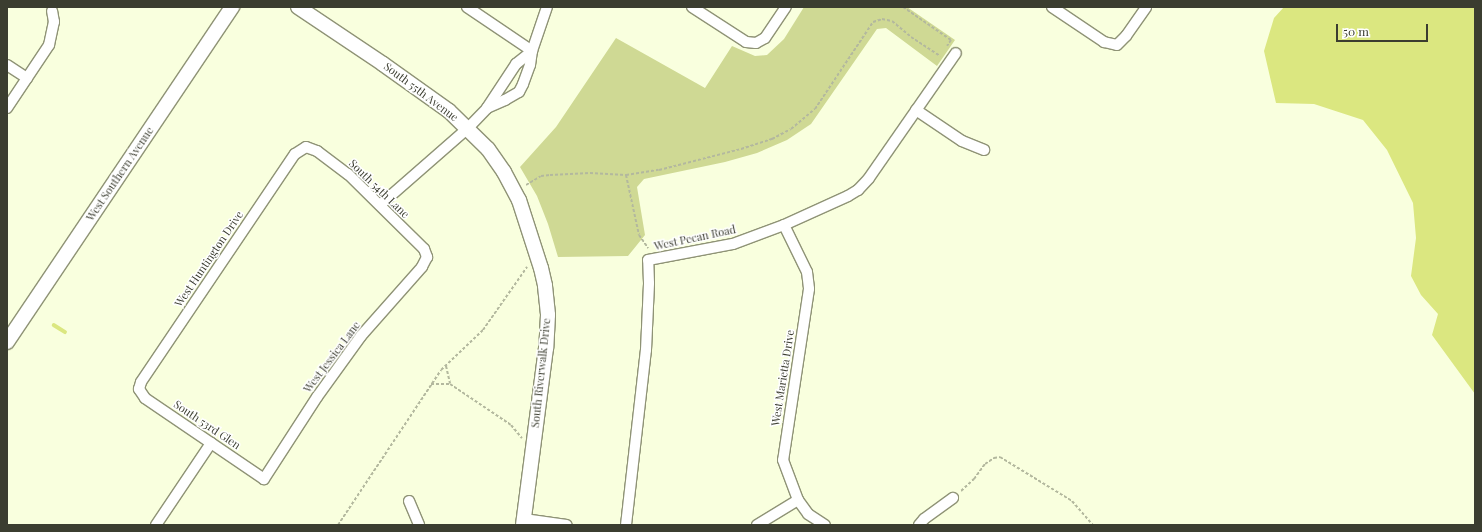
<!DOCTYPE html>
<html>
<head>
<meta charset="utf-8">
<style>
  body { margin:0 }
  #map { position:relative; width:1482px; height:532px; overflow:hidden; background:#f9ffde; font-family:"Playfair Display",serif }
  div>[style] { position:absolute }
  .green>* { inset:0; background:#cfd994 }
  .water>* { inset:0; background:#dbe780 }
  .stream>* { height:3.5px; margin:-1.75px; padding:0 1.75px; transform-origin:1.75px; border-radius:1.75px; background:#dbe780 }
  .path>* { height:2px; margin-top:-1px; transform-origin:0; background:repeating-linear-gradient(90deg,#b3b89e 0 3px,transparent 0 5px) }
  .roads { filter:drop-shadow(1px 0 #8f9376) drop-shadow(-1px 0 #8f9376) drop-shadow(0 1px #8f9376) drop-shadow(0 -1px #8f9376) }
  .street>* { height:10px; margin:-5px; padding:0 5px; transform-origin:5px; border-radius:5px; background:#fff }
  .secondary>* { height:14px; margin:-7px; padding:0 7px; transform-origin:7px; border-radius:7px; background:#fff }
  span { translate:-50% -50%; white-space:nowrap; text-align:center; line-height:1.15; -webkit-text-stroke:3px #fff; paint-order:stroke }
  .street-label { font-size:11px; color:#3b3d30 }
  .frame { position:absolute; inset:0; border:8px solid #3b3d30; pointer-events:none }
  .scale { position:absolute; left:1336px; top:24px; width:92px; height:18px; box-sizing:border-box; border:2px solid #3b3d30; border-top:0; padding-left:5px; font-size:12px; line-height:14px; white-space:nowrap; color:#3b3d30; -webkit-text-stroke:3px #fff; paint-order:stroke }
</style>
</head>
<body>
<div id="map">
  <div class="green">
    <i style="clip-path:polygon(804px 7px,907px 7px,955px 40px,937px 66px,886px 28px,877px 29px,811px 124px,787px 140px,757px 153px,725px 162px,644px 179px,637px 187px,645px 235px,628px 256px,558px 257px,548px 224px,537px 196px,520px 167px,556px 127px,616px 38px,705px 88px,732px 46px,755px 56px,767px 55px,784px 39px)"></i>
  </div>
  <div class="water">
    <i style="clip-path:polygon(1284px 7px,1475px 7px,1475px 394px,1432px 335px,1438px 314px,1421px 295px,1411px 276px,1416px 238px,1413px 203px,1387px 150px,1363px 120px,1314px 104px,1276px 103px,1264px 51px,1274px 18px)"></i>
  </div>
  <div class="stream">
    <i style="left:54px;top:325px;width:13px;rotate:32deg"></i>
  </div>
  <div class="path">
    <i style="left:903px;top:7px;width:58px;rotate:34.5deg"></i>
    <i style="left:951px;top:40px;width:7px;rotate:124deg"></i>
    <i style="left:626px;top:175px;width:61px;rotate:77.8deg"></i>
    <i style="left:639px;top:235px;width:16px;rotate:55deg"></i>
    <i style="left:526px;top:185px;width:17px;rotate:-31deg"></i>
    <i style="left:541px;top:176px;width:9px;rotate:-6deg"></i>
    <i style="left:550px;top:175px;width:40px;rotate:-2.9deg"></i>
    <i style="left:590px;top:173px;width:36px;rotate:3deg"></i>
    <i style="left:626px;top:175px;width:33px;rotate:-9deg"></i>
    <i style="left:659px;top:170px;width:85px;rotate:-14.4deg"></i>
    <i style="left:741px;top:149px;width:33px;rotate:-18deg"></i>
    <i style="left:772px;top:139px;width:21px;rotate:-28deg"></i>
    <i style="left:791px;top:129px;width:31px;rotate:-40deg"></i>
    <i style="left:815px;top:109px;width:105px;rotate:-56.3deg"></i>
    <i style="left:873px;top:22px;width:9px;rotate:-18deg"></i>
    <i style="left:882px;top:19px;width:10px;rotate:11deg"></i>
    <i style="left:892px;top:21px;width:25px;rotate:40deg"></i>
    <i style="left:911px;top:37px;width:35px;rotate:33deg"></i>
    <i style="left:446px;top:366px;width:18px;rotate:77deg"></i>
    <i style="left:431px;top:384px;width:19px"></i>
    <i style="left:450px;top:384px;width:73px;rotate:33.9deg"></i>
    <i style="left:511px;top:425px;width:17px;rotate:50deg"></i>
    <i style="left:961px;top:491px;width:18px;rotate:-43deg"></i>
    <i style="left:974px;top:479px;width:19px;rotate:-54deg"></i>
    <i style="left:985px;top:464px;width:11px;rotate:-34deg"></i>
    <i style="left:994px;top:458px;width:6px;rotate:-9deg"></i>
    <i style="left:1000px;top:457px;width:84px;rotate:31.4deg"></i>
    <i style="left:1072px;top:501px;width:32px;rotate:49deg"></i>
    <i style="left:338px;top:525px;width:186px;rotate:-56.4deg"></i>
    <i style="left:441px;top:370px;width:58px;rotate:-43.6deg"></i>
    <i style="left:483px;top:330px;width:77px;rotate:-55.1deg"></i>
  </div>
  <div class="roads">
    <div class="street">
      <i style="left:467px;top:7px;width:78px;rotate:34.1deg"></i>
      <i style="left:692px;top:7px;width:64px;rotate:32.9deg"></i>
      <i style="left:746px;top:42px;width:10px;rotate:6deg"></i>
      <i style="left:756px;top:43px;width:10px;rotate:-29deg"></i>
      <i style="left:765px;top:38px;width:37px;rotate:-56deg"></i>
      <i style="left:1052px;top:7px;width:63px;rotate:33.9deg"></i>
      <i style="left:1104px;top:42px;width:13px;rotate:13deg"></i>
      <i style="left:1117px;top:45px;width:13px;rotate:-45deg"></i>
      <i style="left:1126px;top:36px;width:35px;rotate:-55deg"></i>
      <i style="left:7px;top:65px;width:24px;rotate:33deg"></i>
      <i style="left:7px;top:108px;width:76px;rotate:-56.3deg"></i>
      <i style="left:49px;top:45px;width:24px;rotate:-78deg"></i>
      <i style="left:54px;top:22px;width:11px;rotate:-100deg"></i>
      <i style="left:487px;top:108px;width:20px;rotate:-24deg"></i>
      <i style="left:505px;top:100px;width:16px;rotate:-30deg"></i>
      <i style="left:519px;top:92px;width:9px;rotate:-63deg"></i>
      <i style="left:523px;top:84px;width:20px;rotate:-70deg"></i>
      <i style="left:530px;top:65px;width:14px;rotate:-82deg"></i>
      <i style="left:532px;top:51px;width:46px;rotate:-71.2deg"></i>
      <i style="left:916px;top:110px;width:55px;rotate:34deg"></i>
      <i style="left:962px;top:141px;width:24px;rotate:22deg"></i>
      <i style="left:306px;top:147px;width:12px;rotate:20deg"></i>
      <i style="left:317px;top:151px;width:39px;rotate:37deg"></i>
      <i style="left:348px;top:174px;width:107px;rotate:44.6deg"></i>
      <i style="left:424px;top:249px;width:9px;rotate:69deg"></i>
      <i style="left:427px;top:257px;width:11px;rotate:117deg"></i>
      <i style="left:422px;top:267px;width:92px;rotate:131.5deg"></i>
      <i style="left:361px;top:336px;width:75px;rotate:125.8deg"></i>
      <i style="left:317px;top:397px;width:98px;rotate:122.9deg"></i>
      <i style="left:264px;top:479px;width:144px;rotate:-145.8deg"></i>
      <i style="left:145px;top:398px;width:11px;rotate:-124deg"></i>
      <i style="left:139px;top:389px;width:7px;rotate:-74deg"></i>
      <i style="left:141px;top:382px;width:275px;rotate:-56deg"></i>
      <i style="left:295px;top:154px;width:13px;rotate:-32deg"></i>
      <i style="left:380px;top:205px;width:117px;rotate:-41.2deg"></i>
      <i style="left:468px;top:128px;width:28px;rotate:-46deg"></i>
      <i style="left:487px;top:108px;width:53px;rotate:-56.6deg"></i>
      <i style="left:516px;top:64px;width:21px;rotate:-39deg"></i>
      <i style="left:784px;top:225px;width:52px;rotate:63.9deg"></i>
      <i style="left:807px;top:272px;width:17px;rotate:83deg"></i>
      <i style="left:809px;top:289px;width:173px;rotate:98.6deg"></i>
      <i style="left:783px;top:460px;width:43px;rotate:69.4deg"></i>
      <i style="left:798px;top:500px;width:17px;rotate:54deg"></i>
      <i style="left:808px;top:514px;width:20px;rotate:33deg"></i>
      <i style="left:409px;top:501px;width:26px;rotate:67deg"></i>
      <i style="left:524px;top:519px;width:43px;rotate:7.9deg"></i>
      <i style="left:156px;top:525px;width:99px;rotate:-56.1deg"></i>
      <i style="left:626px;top:525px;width:176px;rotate:-83.5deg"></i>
      <i style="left:646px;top:350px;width:67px;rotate:-87.4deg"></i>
      <i style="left:649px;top:283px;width:23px;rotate:-92deg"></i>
      <i style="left:648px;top:260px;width:86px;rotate:-10.7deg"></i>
      <i style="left:733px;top:244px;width:54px;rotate:-20.4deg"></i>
      <i style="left:784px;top:225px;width:70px;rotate:-24.4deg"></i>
      <i style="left:848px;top:196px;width:12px;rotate:-31deg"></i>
      <i style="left:858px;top:190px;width:16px;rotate:-47deg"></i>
      <i style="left:869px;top:178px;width:152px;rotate:-55.2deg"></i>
      <i style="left:757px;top:525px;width:48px;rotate:-31.4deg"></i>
      <i style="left:919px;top:525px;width:8px;rotate:-50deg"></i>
      <i style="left:924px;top:519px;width:36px;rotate:-36deg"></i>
    </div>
    <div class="secondary">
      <i style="left:298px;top:7px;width:102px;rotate:33.8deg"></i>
      <i style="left:383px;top:64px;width:81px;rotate:35.5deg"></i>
      <i style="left:449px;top:111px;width:54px;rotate:44.3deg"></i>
      <i style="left:488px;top:149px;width:28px;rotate:55deg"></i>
      <i style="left:504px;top:172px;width:32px;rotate:62deg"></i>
      <i style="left:519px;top:200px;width:71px;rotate:72.1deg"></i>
      <i style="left:541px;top:268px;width:18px;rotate:77deg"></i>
      <i style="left:545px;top:286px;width:29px;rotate:84deg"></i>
      <i style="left:548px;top:315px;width:33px;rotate:93deg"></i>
      <i style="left:546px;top:348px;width:178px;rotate:97.4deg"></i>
      <i style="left:7px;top:342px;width:404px;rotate:-56.1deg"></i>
    </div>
  </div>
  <div class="street-label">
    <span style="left:421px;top:92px;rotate:37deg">South 55th Avenue</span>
    <span style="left:120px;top:174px;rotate:-56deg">West Southern Avenue</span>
    <span style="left:379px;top:189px;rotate:44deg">South 54th Lane</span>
    <span style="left:695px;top:238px;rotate:-12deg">West Pecan Road</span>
    <span style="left:209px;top:259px;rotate:-56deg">West Huntington Drive</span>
    <span style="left:332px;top:357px;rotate:-53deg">West Jessica Lane</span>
    <span style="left:541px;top:373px;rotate:-84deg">South Riverwalk Drive</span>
    <span style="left:783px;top:378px;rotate:-81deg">West Marietta Drive</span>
    <span style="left:207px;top:425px;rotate:34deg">South 53rd Glen</span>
  </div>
  <div class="frame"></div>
  <div class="scale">50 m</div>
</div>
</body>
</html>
